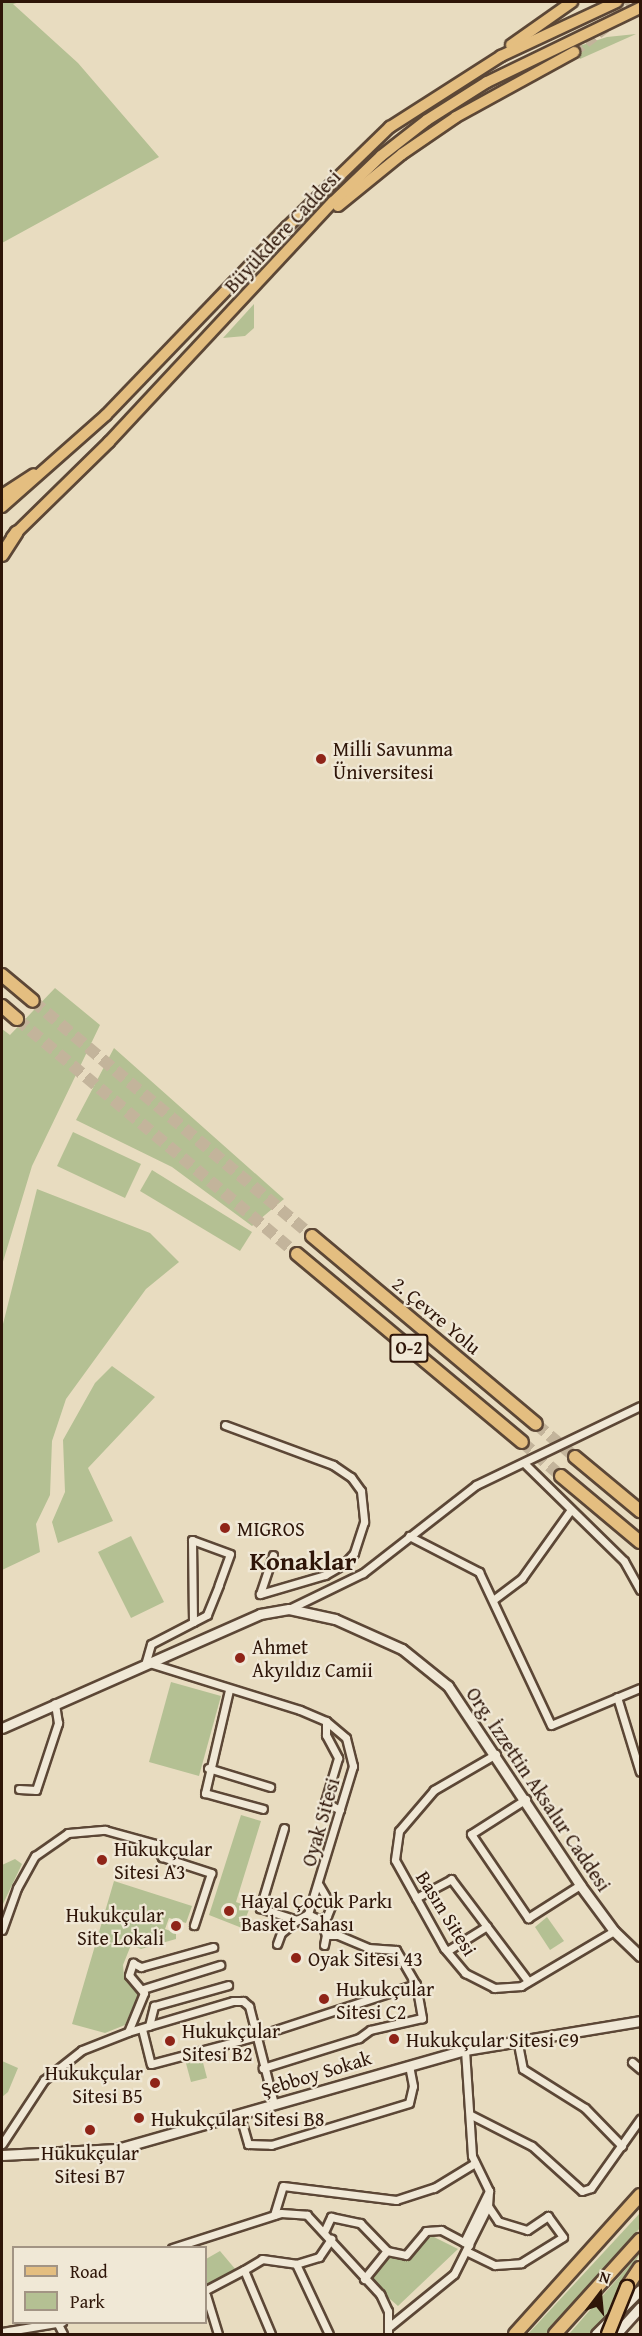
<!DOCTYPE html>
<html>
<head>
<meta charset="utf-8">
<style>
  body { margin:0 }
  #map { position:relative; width:642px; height:2336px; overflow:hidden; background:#e8dcc0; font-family:"Gentium Book Plus",serif }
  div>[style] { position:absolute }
  .green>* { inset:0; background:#b4c093 }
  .primary-tunnel>* { height:10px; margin-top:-5px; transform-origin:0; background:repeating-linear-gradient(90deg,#c3b49b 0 10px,transparent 0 15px) }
  .highway-tunnel>* { height:12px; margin-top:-6px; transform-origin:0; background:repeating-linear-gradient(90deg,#c3b49b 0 12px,transparent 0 18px) }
  .roads { filter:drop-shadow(2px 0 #5c4736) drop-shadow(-2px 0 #5c4736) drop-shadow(0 2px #5c4736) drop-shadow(0 -2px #5c4736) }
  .street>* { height:7px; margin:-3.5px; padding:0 3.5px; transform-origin:3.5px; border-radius:3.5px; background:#f0e8d6 }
  .secondary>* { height:9px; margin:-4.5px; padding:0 4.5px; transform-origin:4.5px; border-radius:4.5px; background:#f0e8d6 }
  .primary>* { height:10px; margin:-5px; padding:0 5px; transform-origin:5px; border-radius:5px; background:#e4be80 }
  .highway>* { height:12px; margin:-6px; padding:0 6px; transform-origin:6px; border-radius:6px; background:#e4be80 }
  .bridges { filter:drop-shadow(2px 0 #2e1508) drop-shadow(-2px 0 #2e1508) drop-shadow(0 2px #2e1508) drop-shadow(0 -2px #2e1508) }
  .highway-bridge>* { height:12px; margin:-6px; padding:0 6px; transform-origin:6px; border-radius:6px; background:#e4be80 }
  .dots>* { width:16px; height:16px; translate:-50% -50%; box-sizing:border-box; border:3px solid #f0e8d6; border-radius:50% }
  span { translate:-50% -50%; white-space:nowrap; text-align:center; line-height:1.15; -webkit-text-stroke:4.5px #f0e8d6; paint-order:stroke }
  .shield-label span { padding:2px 4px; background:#f0e8d6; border:2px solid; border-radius:4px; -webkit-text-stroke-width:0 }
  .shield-label { font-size:18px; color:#2e1508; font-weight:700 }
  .street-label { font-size:20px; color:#2e1508 }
  .poi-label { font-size:20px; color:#2e1508 }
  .left { translate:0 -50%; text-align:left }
  .right { translate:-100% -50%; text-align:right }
  .district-label { font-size:26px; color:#2e1508; font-weight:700 }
  .frame { position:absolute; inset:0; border:3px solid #2e1508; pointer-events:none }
  .legend { position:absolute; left:12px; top:2246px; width:195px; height:78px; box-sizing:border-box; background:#f0e8d6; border:2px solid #a29484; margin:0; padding:8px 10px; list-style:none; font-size:18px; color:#2e1508 }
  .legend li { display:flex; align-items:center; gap:12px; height:30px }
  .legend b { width:30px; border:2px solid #a29484 }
  .north { position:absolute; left:570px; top:2264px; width:60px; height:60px; -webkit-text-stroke:4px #f0e8d6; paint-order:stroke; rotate:16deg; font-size:16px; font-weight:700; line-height:24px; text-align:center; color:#2e1508 }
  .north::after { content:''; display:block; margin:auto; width:21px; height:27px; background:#2e1508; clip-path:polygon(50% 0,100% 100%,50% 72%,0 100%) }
</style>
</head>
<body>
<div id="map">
  <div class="green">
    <i style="clip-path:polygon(2px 2px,20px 2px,13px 4px,78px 63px,159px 157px,2px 243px)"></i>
    <i style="clip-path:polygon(636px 34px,580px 59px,573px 48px,607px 37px)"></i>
    <i style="clip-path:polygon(254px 304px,254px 328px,245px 336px,223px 338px)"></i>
    <i style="clip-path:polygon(55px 988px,100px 1025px,32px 1166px,2px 1265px,2px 1029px,10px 1035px)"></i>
    <i style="clip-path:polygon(114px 1048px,284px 1199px,252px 1226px,172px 1167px,76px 1120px)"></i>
    <i style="clip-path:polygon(73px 1132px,141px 1164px,125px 1198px,57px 1166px)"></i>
    <i style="clip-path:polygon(152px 1170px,252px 1232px,240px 1251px,140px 1191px)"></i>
    <i style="clip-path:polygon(37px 1189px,150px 1233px,179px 1262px,146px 1289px,66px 1399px,52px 1441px,50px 1495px,36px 1524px,40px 1552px,2px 1570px,2px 1328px)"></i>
    <i style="clip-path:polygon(112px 1366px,155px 1397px,88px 1468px,113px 1521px,58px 1543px,52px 1522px,65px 1492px,63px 1440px,95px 1383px)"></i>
    <i style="clip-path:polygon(131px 1536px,164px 1602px,131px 1618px,98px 1552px)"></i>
    <i style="clip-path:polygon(171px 1682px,221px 1696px,199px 1776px,149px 1762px)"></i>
    <i style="clip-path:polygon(241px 1815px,261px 1821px,236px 1902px,250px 1907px,242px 1928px,209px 1915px)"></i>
    <i style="clip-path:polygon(15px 1859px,22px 1864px,3px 1904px,2px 1865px)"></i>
    <i style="clip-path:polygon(114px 1881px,192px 1906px,186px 1923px,169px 1918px,165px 1929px,176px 1933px,176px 1939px,141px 1949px,131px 1945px,123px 1965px,124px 1977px,138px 1995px,125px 2025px,105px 2033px,72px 2024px)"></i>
    <i style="clip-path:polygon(547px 1917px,564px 1941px,550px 1950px,535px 1927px)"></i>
    <i style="clip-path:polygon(200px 2051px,207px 2078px,191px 2082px,184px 2056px)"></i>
    <i style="clip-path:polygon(2px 2061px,18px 2068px,8px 2092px,2px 2097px)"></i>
    <i style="clip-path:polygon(640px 2213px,640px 2228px,555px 2326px,546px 2334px,528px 2334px)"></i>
    <i style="clip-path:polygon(430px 2235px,458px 2249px,398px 2306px,367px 2279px,388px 2256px,408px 2259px)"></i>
    <i style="clip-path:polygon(220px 2251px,236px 2270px,206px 2284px,206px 2259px)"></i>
    <i style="clip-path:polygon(640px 2253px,607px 2318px,590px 2334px,569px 2334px)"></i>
  </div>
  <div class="primary-tunnel">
    <i style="left:574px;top:52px;width:40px;rotate:-37deg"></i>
    <i style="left:606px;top:28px;width:34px;rotate:-50deg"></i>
  </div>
  <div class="highway-tunnel">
    <i style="left:33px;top:1001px;width:365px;rotate:40.1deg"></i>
    <i style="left:17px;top:1019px;width:366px;rotate:40deg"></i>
    <i style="left:536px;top:1424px;width:51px;rotate:40.2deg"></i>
    <i style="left:522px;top:1442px;width:52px;rotate:41.1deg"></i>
  </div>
  <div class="roads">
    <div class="street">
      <i style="left:225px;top:1425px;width:115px;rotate:20.3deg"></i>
      <i style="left:333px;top:1465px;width:22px;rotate:34deg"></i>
      <i style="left:351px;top:1477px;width:17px;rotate:54deg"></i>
      <i style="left:361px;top:1491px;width:31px;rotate:84deg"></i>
      <i style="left:364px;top:1522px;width:33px;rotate:108deg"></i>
      <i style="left:354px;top:1553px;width:15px;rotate:132deg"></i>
      <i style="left:344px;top:1564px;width:22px;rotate:150deg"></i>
      <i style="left:325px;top:1575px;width:68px;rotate:163.7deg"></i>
      <i style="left:260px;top:1594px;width:41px;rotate:-71.6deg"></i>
      <i style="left:524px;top:1463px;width:140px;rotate:44.4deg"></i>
      <i style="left:624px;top:1561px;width:33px;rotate:61deg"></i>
      <i style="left:409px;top:1536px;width:79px;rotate:27.2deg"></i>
      <i style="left:479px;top:1572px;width:169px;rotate:64.8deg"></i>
      <i style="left:551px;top:1725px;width:96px;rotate:-22.6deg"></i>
      <i style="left:493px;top:1600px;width:36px;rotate:-37deg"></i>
      <i style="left:522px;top:1578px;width:82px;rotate:-54.4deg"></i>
      <i style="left:289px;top:1609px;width:82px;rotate:-25.9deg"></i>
      <i style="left:363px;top:1573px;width:143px;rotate:-37.9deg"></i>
      <i style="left:476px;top:1485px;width:182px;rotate:-25.7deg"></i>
      <i style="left:193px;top:1622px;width:82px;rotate:-90.7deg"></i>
      <i style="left:192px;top:1540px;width:40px;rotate:20.2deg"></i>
      <i style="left:230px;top:1554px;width:33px;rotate:110deg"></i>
      <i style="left:219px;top:1585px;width:32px;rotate:112deg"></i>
      <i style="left:207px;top:1615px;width:63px;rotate:152.6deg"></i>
      <i style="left:151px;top:1644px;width:19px;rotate:106deg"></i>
      <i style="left:146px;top:1662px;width:161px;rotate:17.3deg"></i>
      <i style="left:300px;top:1710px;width:28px;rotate:23deg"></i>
      <i style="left:326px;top:1721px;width:26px;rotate:40deg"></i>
      <i style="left:346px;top:1738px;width:29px;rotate:76deg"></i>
      <i style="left:353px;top:1766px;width:155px;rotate:106.9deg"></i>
      <i style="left:308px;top:1914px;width:13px;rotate:27deg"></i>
      <i style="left:320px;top:1920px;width:16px;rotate:68deg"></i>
      <i style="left:326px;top:1935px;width:12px"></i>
      <i style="left:338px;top:1935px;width:33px;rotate:23deg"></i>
      <i style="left:368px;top:1948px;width:28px;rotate:4deg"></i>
      <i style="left:396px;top:1950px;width:39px;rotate:60deg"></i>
      <i style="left:416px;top:1984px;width:35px;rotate:80deg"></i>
      <i style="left:422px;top:2018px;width:53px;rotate:167deg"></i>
      <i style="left:370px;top:2030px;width:14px;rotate:144deg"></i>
      <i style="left:359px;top:2038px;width:101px;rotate:162.6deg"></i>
      <i style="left:229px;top:1690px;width:106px;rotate:103.1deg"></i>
      <i style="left:205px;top:1793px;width:60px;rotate:15.4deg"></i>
      <i style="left:617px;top:1697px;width:78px;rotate:73deg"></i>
      <i style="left:326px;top:1721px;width:14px;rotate:90deg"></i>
      <i style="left:326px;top:1735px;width:26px;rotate:62deg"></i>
      <i style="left:338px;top:1758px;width:46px;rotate:106.5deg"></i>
      <i style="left:325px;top:1802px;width:17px;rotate:28deg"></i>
      <i style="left:496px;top:1754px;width:72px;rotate:149.9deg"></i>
      <i style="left:434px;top:1790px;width:54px;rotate:130.5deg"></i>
      <i style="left:399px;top:1831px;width:29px;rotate:98deg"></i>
      <i style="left:395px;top:1860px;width:101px;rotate:60.9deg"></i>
      <i style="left:444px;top:1948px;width:33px;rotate:50deg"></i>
      <i style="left:465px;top:1973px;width:33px;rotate:27deg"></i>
      <i style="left:494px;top:1988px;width:27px;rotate:-4deg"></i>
      <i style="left:521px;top:1986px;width:108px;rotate:-30.6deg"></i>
      <i style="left:208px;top:1768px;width:65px;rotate:17deg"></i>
      <i style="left:19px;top:1789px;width:17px;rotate:3deg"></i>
      <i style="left:36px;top:1790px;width:71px;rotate:-71.8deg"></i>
      <i style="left:58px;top:1723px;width:20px;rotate:-99deg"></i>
      <i style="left:526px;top:1799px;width:65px;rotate:147.5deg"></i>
      <i style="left:471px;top:1834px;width:102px;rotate:55.8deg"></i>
      <i style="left:528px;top:1918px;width:62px;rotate:-32.4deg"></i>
      <i style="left:284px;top:1828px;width:84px;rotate:106.7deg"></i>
      <i style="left:260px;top:1908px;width:39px;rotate:18deg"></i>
      <i style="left:297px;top:1920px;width:13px;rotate:-29deg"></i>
      <i style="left:319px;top:1885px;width:24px;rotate:60deg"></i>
      <i style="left:331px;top:1906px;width:11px;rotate:112deg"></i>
      <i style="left:327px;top:1916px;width:8px;rotate:150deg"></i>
      <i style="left:416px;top:1898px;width:40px;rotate:-28deg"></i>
      <i style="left:451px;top:1879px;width:128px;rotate:53deg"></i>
      <i style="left:2px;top:1930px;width:45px;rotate:-70.3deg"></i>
      <i style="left:17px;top:1888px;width:37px;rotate:-61deg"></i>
      <i style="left:35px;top:1856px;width:40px;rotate:-34.9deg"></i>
      <i style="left:68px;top:1833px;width:37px;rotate:-5deg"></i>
      <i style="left:105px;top:1830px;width:52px;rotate:15.6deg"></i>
      <i style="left:155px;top:1844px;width:15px;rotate:62deg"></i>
      <i style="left:162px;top:1857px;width:52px;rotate:18.1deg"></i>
      <i style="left:211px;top:1873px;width:55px;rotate:108.1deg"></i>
      <i style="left:277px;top:1944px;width:12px;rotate:-70deg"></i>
      <i style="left:281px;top:1933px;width:21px;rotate:-39deg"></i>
      <i style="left:324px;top:1945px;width:10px;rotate:-79deg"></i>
      <i style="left:447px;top:1951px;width:47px;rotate:-32deg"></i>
      <i style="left:143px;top:1989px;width:81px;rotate:-17.3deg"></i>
      <i style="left:149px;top:2026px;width:21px;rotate:-76deg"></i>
      <i style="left:154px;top:2006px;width:77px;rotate:-15.8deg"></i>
      <i style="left:142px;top:2029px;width:36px;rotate:76deg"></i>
      <i style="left:151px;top:2064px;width:110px;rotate:-14.8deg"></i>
      <i style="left:257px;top:2036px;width:167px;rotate:-18.1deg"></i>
      <i style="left:128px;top:2032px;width:42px;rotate:-67.7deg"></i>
      <i style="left:144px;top:1993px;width:23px;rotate:-130deg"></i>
      <i style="left:129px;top:1975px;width:13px;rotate:-72deg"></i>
      <i style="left:133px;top:1963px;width:9px;rotate:27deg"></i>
      <i style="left:141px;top:1967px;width:75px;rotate:-15.5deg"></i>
      <i style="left:518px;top:2044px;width:25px;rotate:79deg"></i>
      <i style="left:523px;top:2069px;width:73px;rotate:32.2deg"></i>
      <i style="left:585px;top:2108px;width:53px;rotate:45.8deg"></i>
      <i style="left:465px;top:2050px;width:106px;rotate:86.2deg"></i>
      <i style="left:472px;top:2156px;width:39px;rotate:64deg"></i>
      <i style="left:632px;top:2062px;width:11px;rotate:41deg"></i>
      <i style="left:471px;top:2115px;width:68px;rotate:26.9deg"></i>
      <i style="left:532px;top:2146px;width:67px;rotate:42deg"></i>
      <i style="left:582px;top:2191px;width:9px;rotate:-18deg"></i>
      <i style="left:591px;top:2188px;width:85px;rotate:-54.6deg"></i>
      <i style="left:242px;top:2123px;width:22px;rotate:74deg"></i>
      <i style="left:248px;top:2144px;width:23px;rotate:2deg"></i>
      <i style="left:271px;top:2145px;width:144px;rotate:-16.9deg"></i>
      <i style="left:409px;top:2103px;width:17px;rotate:-77deg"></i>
      <i style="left:413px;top:2086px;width:21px;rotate:-101deg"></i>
      <i style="left:2px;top:2144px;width:77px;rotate:-56.7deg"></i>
      <i style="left:44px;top:2080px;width:48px;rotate:-38.3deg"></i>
      <i style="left:82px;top:2050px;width:49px;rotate:-21.4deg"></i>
      <i style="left:128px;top:2032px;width:109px;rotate:-16.4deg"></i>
      <i style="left:233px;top:2001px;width:10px"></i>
      <i style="left:243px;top:2001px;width:8px;rotate:40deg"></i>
      <i style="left:249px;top:2006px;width:101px;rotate:75.7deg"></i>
      <i style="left:274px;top:2215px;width:30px;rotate:-73deg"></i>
      <i style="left:283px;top:2186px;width:114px;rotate:7.1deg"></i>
      <i style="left:396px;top:2200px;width:40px;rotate:-18deg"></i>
      <i style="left:434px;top:2188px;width:48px;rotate:-31.4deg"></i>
      <i style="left:324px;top:2232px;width:17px;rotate:-65deg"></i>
      <i style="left:331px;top:2217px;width:30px;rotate:12deg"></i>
      <i style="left:360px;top:2223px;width:39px;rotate:46deg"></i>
      <i style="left:387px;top:2251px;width:19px;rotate:12deg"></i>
      <i style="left:406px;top:2255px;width:31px;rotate:-50deg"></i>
      <i style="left:426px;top:2231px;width:15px;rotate:-4deg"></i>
      <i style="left:441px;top:2230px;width:32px;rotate:28deg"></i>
      <i style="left:464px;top:2242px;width:57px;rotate:-63.9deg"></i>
      <i style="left:172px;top:2248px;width:114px;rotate:-17.8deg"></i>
      <i style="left:281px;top:2213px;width:26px;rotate:4deg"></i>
      <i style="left:307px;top:2215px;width:108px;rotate:47.3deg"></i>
      <i style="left:380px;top:2294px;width:19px;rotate:65deg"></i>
      <i style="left:388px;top:2311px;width:23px;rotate:90deg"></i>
      <i style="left:466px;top:2251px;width:32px;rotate:26deg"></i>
      <i style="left:495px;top:2265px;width:26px;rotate:-4deg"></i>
      <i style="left:521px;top:2263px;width:49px;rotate:-31.8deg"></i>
      <i style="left:563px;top:2237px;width:26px;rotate:-126deg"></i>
      <i style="left:548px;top:2216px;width:25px;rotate:146deg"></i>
      <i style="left:527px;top:2230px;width:30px;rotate:-163deg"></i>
      <i style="left:498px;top:2221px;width:18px;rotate:-124deg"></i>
      <i style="left:296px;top:2264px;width:24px;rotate:-17deg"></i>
      <i style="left:319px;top:2257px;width:22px;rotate:-56deg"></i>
      <i style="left:364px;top:2279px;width:36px;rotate:-51deg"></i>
      <i style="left:206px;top:2290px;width:43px;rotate:-27.8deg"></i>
      <i style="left:206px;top:2295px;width:41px;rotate:72.9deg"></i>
      <i style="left:58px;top:2324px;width:11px;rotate:63deg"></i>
      <i style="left:390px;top:2326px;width:82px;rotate:-39.1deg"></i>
      <i style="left:454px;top:2274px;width:76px;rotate:-63.4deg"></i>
      <i style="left:488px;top:2206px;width:15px;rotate:-86deg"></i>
      <i style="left:2px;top:2332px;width:61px;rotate:-9.5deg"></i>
      <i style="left:271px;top:2334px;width:69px;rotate:-112.9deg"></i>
      <i style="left:244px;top:2270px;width:21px;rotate:-31deg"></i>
      <i style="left:262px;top:2259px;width:34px;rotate:8deg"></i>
      <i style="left:296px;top:2264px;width:77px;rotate:64.8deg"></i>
    </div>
    <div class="secondary">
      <i style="left:2px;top:1728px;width:282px;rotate:-23.8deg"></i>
      <i style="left:260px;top:1614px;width:29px;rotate:-10deg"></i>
      <i style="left:289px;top:1609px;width:47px;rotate:12.3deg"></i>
      <i style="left:335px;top:1619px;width:73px;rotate:24.1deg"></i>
      <i style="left:402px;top:1649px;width:59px;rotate:38.8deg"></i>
      <i style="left:448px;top:1686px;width:239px;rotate:56.4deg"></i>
      <i style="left:580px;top:1885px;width:57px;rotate:53.5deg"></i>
      <i style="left:614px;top:1931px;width:36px;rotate:44deg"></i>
      <i style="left:2px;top:2155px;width:115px;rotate:-3deg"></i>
      <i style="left:117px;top:2149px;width:362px;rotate:-15.9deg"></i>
      <i style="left:465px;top:2050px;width:177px;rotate:-9.4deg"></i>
      <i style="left:596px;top:2334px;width:62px;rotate:-45deg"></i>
      <i style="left:616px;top:2334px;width:36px;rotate:-48deg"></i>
    </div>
    <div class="primary">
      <i style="left:511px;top:45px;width:75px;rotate:-35.2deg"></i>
      <i style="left:338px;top:206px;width:82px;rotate:-39.1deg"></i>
      <i style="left:402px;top:154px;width:65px;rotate:-34.4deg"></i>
      <i style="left:456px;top:117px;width:135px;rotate:-28.8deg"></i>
      <i style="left:2px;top:495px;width:38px;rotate:-33deg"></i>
      <i style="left:2px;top:507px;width:139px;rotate:-41.5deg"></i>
      <i style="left:106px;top:415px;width:261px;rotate:-46.1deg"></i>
      <i style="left:287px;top:227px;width:144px;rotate:-44.2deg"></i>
      <i style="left:390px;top:127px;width:132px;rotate:-32.6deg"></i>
      <i style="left:501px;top:56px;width:128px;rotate:-25deg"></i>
      <i style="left:12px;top:537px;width:136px;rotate:-44.4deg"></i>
      <i style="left:109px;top:442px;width:328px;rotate:-47deg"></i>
      <i style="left:333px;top:202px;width:66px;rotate:-43.8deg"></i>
      <i style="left:381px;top:156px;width:58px;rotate:-38deg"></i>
      <i style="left:427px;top:120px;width:71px;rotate:-32.3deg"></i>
      <i style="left:487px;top:82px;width:170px;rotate:-25.8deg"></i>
    </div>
    <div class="highway">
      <i style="left:2px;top:555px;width:27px;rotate:-57deg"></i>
      <i style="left:2px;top:975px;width:40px;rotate:40deg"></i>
      <i style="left:2px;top:1006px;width:20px;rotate:41deg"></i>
      <i style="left:312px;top:1236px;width:292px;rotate:40deg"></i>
      <i style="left:297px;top:1254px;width:293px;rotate:39.9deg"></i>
      <i style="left:575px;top:1457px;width:85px;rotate:39.7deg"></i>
      <i style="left:561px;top:1476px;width:103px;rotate:39.9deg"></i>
      <i style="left:627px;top:2287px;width:23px;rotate:-56deg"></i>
      <i style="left:515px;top:2334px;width:187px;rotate:-48deg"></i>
      <i style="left:555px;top:2334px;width:127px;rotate:-47.9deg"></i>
    </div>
  </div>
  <div class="bridges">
    <div class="highway-bridge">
      <i style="left:608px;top:2334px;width:51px;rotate:-68deg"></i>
    </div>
  </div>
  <div class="dots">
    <i style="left:321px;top:759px;background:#8f2418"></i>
    <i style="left:225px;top:1528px;background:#8f2418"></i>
    <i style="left:240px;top:1658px;background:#8f2418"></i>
    <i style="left:102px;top:1860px;background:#8f2418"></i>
    <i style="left:229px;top:1911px;background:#8f2418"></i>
    <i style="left:176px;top:1926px;background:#8f2418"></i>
    <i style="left:296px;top:1958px;background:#8f2418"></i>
    <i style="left:324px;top:1999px;background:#8f2418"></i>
    <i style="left:394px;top:2039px;background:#8f2418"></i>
    <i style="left:170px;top:2041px;background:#8f2418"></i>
    <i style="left:155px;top:2083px;background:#8f2418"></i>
    <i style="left:139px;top:2118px;background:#8f2418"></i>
    <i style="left:90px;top:2130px;background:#8f2418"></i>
  </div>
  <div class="shield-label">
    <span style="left:409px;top:1348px">O-2</span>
  </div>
  <div class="street-label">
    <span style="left:282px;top:231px;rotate:-47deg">Büyükdere Caddesi</span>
    <span style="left:437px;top:1315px;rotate:40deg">2. Çevre Yolu</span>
    <span style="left:539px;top:1789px;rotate:56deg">Org. İzzettin Aksalur Caddesi</span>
    <span style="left:320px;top:1822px;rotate:-74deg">Oyak Sitesi</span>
    <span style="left:447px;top:1913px;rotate:58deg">Basın Sitesi</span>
    <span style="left:316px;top:2073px;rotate:-17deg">Şebboy Sokak</span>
  </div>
  <div class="poi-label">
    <span class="left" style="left:333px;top:760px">Milli Savunma<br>Üniversitesi</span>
    <span class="left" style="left:237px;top:1528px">MIGROS</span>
    <span class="left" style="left:252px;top:1658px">Ahmet<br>Akyıldız Camii</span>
    <span class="left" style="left:114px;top:1860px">Hukukçular<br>Sitesi A3</span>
    <span class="left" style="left:241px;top:1912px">Hayal Çocuk Parkı<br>Basket Sahası</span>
    <span class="right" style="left:164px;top:1926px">Hukukçular<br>Site Lokali</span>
    <span class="left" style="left:308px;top:1958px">Oyak Sitesi 43</span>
    <span class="left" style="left:336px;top:2000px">Hukukçular<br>Sitesi C2</span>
    <span class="left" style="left:182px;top:2042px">Hukukçular<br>Sitesi B2</span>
    <span class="left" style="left:406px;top:2039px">Hukukçular Sitesi C9</span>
    <span class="right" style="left:143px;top:2084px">Hukukçular<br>Sitesi B5</span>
    <span class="left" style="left:151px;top:2118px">Hukukçular Sitesi B8</span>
    <span style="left:90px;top:2164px">Hukukçular<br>Sitesi B7</span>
  </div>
  <div class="district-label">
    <span style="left:303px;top:1561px">Konaklar</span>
  </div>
  <div class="frame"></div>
  <ul class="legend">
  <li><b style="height:8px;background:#e4be80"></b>Road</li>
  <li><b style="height:16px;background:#b4c093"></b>Park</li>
  </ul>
  <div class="north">N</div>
</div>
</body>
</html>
